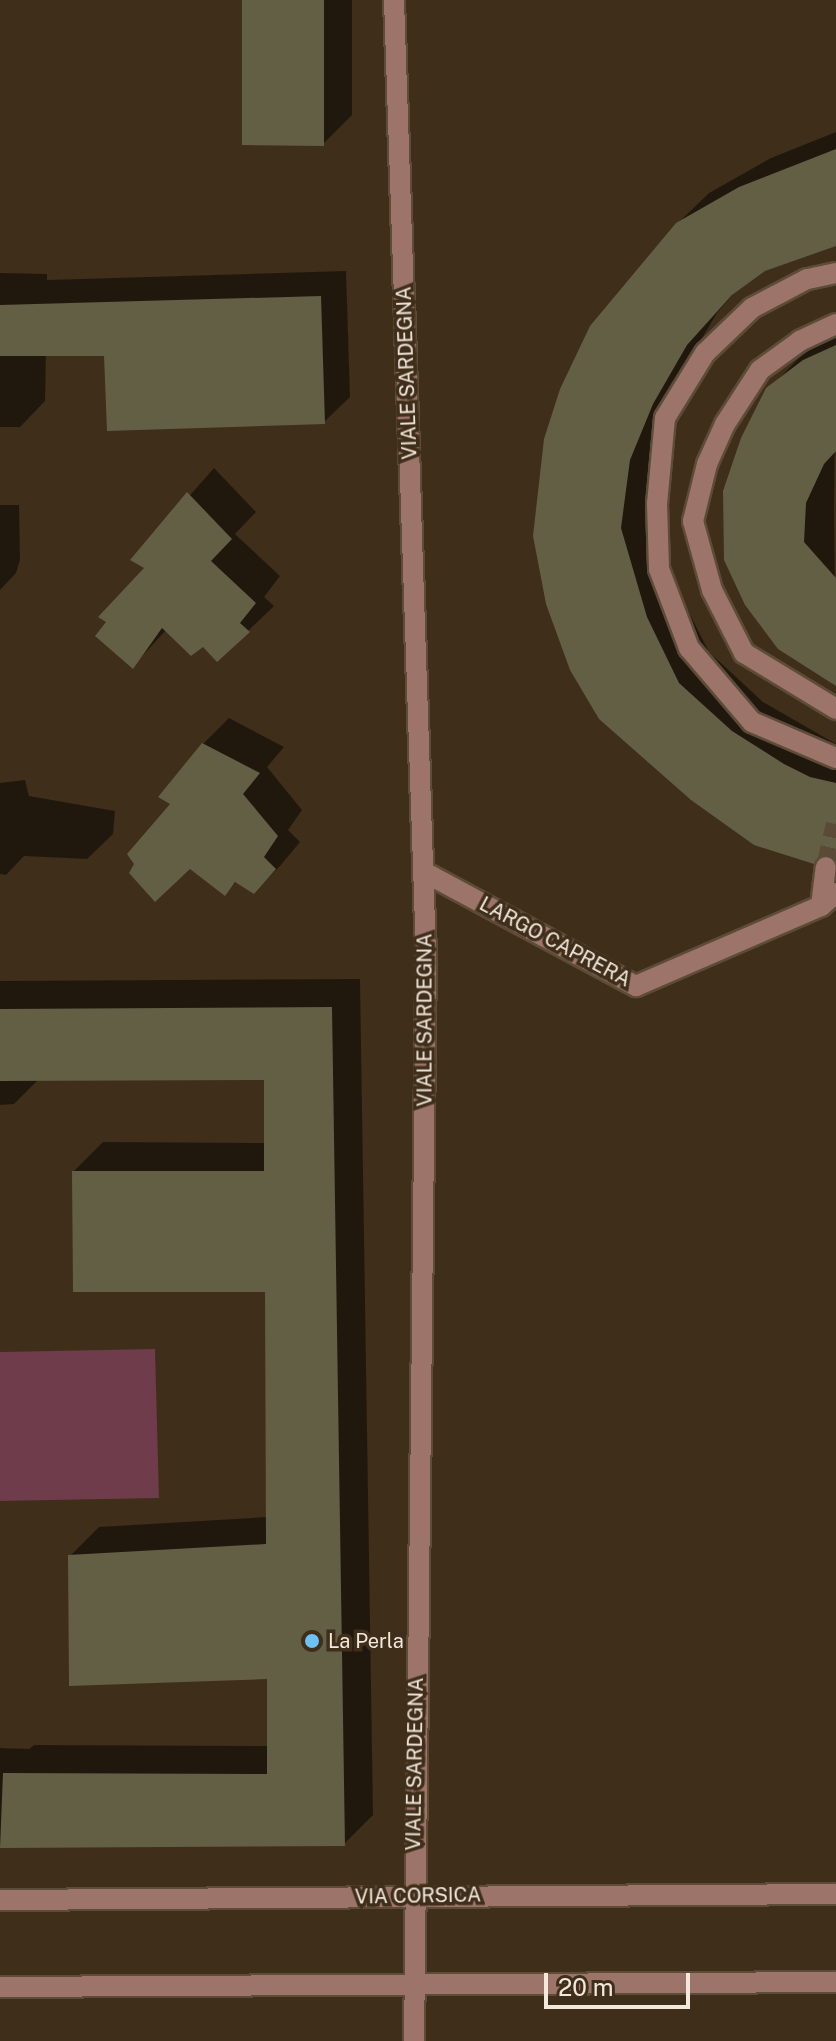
<!DOCTYPE html>
<html>
<head>
<meta charset="utf-8">
<style>
  body { margin:0 }
  #map { position:relative; width:836px; height:2041px; overflow:hidden; background:#3f2e1a; font-family:"Public Sans",sans-serif }
  div>[style] { position:absolute }
  .green>* { inset:0; background:#6e3c4a }
  .shadow>* { inset:0; background:#0007 }
  .building>* { inset:0; background:#625f44 }
  .minor-tunnel>* { height:20px; margin-top:-10px; transform-origin:0; background:repeating-linear-gradient(90deg,#5a4a37 0 20px,transparent 0 30px) }
  .roads { filter:drop-shadow(2px 0 #5c4c39) drop-shadow(-2px 0 #5c4c39) drop-shadow(0 2px #5c4c39) drop-shadow(0 -2px #5c4c39) }
  .minor>* { height:20px; margin:-10px; padding:0 10px; transform-origin:10px; border-radius:10px; background:#9d7469 }
  .dots>* { width:22px; height:22px; translate:-50% -50%; box-sizing:border-box; border:4px solid #3f2e1a; border-radius:50% }
  span { translate:-50% -50%; white-space:nowrap; text-align:center; line-height:1.15; -webkit-text-stroke:7px #3f2e1a; paint-order:stroke }
  .street-label { font-size:20px; color:#f3e8dc }
  .poi-label { font-size:20px; color:#f3e8dc }
  .left { translate:0 -50%; text-align:left }
  .scale { position:absolute; left:544px; top:1973px; width:146px; height:36px; box-sizing:border-box; border:4px solid #f3e8dc; border-top:0; padding-left:10px; font-size:24px; line-height:28px; white-space:nowrap; color:#f3e8dc; -webkit-text-stroke:6px #3f2e1a; paint-order:stroke }
</style>
</head>
<body>
<div id="map">
  <div class="green">
    <i style="clip-path:polygon(155px 1349px,159px 1498px,0 1501px,0 1352px)"></i>
  </div>
  <div class="shadow">
    <i style="clip-path:polygon(244px 0,352px 0,352px 115px,323px 144px)"></i>
    <i style="clip-path:polygon(836px 132px,836px 244px,764px 269px,740px 286px,717px 313px,682px 372px,650px 497px,676px 587px,709px 652px,763px 702px,836px 744px,836px 858px,572px 669px,677px 224px,709px 193px,771px 158px)"></i>
    <i style="clip-path:polygon(346px 271px,350px 397px,324px 422px,106px 354px,46px 354px,45px 401px,20px 427px,0 427px,0 273px,47px 274px,47px 280px)"></i>
    <i style="clip-path:polygon(836px 330px,834px 511px,836px 681px,768px 390px,799px 358px)"></i>
    <i style="clip-path:polygon(214px 468px,256px 512px,235px 534px,280px 576px,264px 597px,274px 606px,248px 631px,204px 644px,167px 629px,133px 666px,147px 567px,134px 559px)"></i>
    <i style="clip-path:polygon(0 505px,19px 505px,20px 560px,16px 573px,0 590px)"></i>
    <i style="clip-path:polygon(229px 718px,284px 747px,267px 767px,302px 810px,288px 830px,300px 842px,280px 866px,254px 892px,237px 881px,224px 894px,173px 803px,203px 744px)"></i>
    <i style="clip-path:polygon(25px 780px,29px 796px,115px 811px,113px 834px,87px 859px,24px 856px,6px 875px,0 874px,0 783px)"></i>
    <i style="clip-path:polygon(360px 979px,373px 1815px,344px 1844px,0 1846px,0 1748px,29px 1749px,34px 1745px,269px 1746px,269px 1677px,70px 1556px,99px 1527px,268px 1517px,267px 1290px,74px 1171px,103px 1142px,266px 1143px,266px 1078px,39px 1079px,14px 1104px,0 1105px,0 981px)"></i>
  </div>
  <div class="building">
    <i style="clip-path:polygon(242px 0,324px 0,324px 146px,242px 145px)"></i>
    <i style="clip-path:polygon(836px 149px,836px 246px,765px 271px,732px 295px,687px 345px,653px 404px,630px 460px,621px 528px,647px 617px,679px 683px,732px 731px,784px 764px,810px 777px,836px 783px,836px 859px,822px 855px,814px 864px,754px 845px,691px 800px,599px 719px,570px 670px,546px 604px,533px 536px,544px 439px,560px 389px,590px 326px,676px 223px,739px 187px)"></i>
    <i style="clip-path:polygon(321px 296px,325px 424px,107px 431px,104px 356px,0 356px,0 305px)"></i>
    <i style="clip-path:polygon(836px 345px,836px 451px,824px 464px,806px 503px,804px 542px,836px 578px,836px 686px,778px 649px,745px 605px,724px 560px,723px 491px,741px 438px,766px 388px,803px 360px)"></i>
    <i style="clip-path:polygon(187px 492px,232px 539px,211px 561px,256px 603px,240px 623px,250px 632px,217px 662px,203px 647px,191px 656px,162px 628px,133px 669px,95px 636px,106px 622px,98px 617px,144px 568px,130px 560px)"></i>
    <i style="clip-path:polygon(202px 743px,260px 773px,243px 794px,278px 836px,264px 857px,276px 869px,254px 894px,235px 882px,225px 896px,190px 869px,155px 902px,129px 873px,134px 864px,127px 854px,170px 804px,158px 797px)"></i>
    <i style="clip-path:polygon(332px 1007px,345px 1846px,0 1848px,3px 1773px,267px 1774px,267px 1679px,69px 1686px,68px 1555px,266px 1544px,265px 1292px,73px 1292px,72px 1171px,264px 1171px,264px 1080px,0 1081px,0 1009px)"></i>
  </div>
  <div class="minor-tunnel">
    <i style="left:826px;top:867px;width:44px;rotate:-76.9deg"></i>
  </div>
  <div class="roads">
    <div class="minor">
      <i style="left:394px;top:0;width:957px;rotate:88.08deg"></i>
      <i style="left:426px;top:956px;width:1085px;rotate:90.63deg"></i>
      <i style="left:836px;top:273px;width:30px;rotate:168deg"></i>
      <i style="left:807px;top:279px;width:62px;rotate:152.2deg"></i>
      <i style="left:752px;top:308px;width:65px;rotate:136.2deg"></i>
      <i style="left:705px;top:353px;width:76px;rotate:121.6deg"></i>
      <i style="left:665px;top:418px;width:86px;rotate:95.3deg"></i>
      <i style="left:657px;top:504px;width:65px;rotate:88.2deg"></i>
      <i style="left:659px;top:569px;width:85px;rotate:69.2deg"></i>
      <i style="left:689px;top:648px;width:97px;rotate:49.6deg"></i>
      <i style="left:752px;top:722px;width:91px;rotate:23.2deg"></i>
      <i style="left:836px;top:324px;width:40px;rotate:155deg"></i>
      <i style="left:800px;top:341px;width:49px;rotate:144.1deg"></i>
      <i style="left:760px;top:370px;width:64px;rotate:122.9deg"></i>
      <i style="left:725px;top:424px;width:44px;rotate:114.2deg"></i>
      <i style="left:707px;top:464px;width:59px;rotate:103.8deg"></i>
      <i style="left:693px;top:521px;width:72px;rotate:74.6deg"></i>
      <i style="left:712px;top:590px;width:71px;rotate:63.1deg"></i>
      <i style="left:744px;top:653px;width:108px;rotate:31.3deg"></i>
      <i style="left:424px;top:872px;width:241px;rotate:28.3deg"></i>
      <i style="left:636px;top:986px;width:202px;rotate:-23.4deg"></i>
      <i style="left:821px;top:906px;width:20px;rotate:-41deg"></i>
      <i style="left:821px;top:906px;width:39px;rotate:-83deg"></i>
      <i style="left:0;top:1900px;width:836px;rotate:-0.41deg"></i>
      <i style="left:0;top:1987px;width:836px;rotate:-0.34deg"></i>
    </div>
  </div>
  <div class="dots">
    <i style="left:312px;top:1641px;background:#6dc2f3"></i>
  </div>
  <div class="street-label">
    <span style="left:407px;top:373px;rotate:-92deg">VIALE SARDEGNA</span>
    <span style="left:555px;top:942px;rotate:28deg">LARGO CAPRERA</span>
    <span style="left:425px;top:1020px;rotate:-90deg">VIALE SARDEGNA</span>
    <span style="left:415px;top:1764px;rotate:-89deg">VIALE SARDEGNA</span>
    <span style="left:418px;top:1896px;rotate:-1deg">VIA CORSICA</span>
  </div>
  <div class="poi-label">
    <span class="left" style="left:328px;top:1641px">La Perla</span>
  </div>
  <div class="scale">20 m</div>
</div>
</body>
</html>
